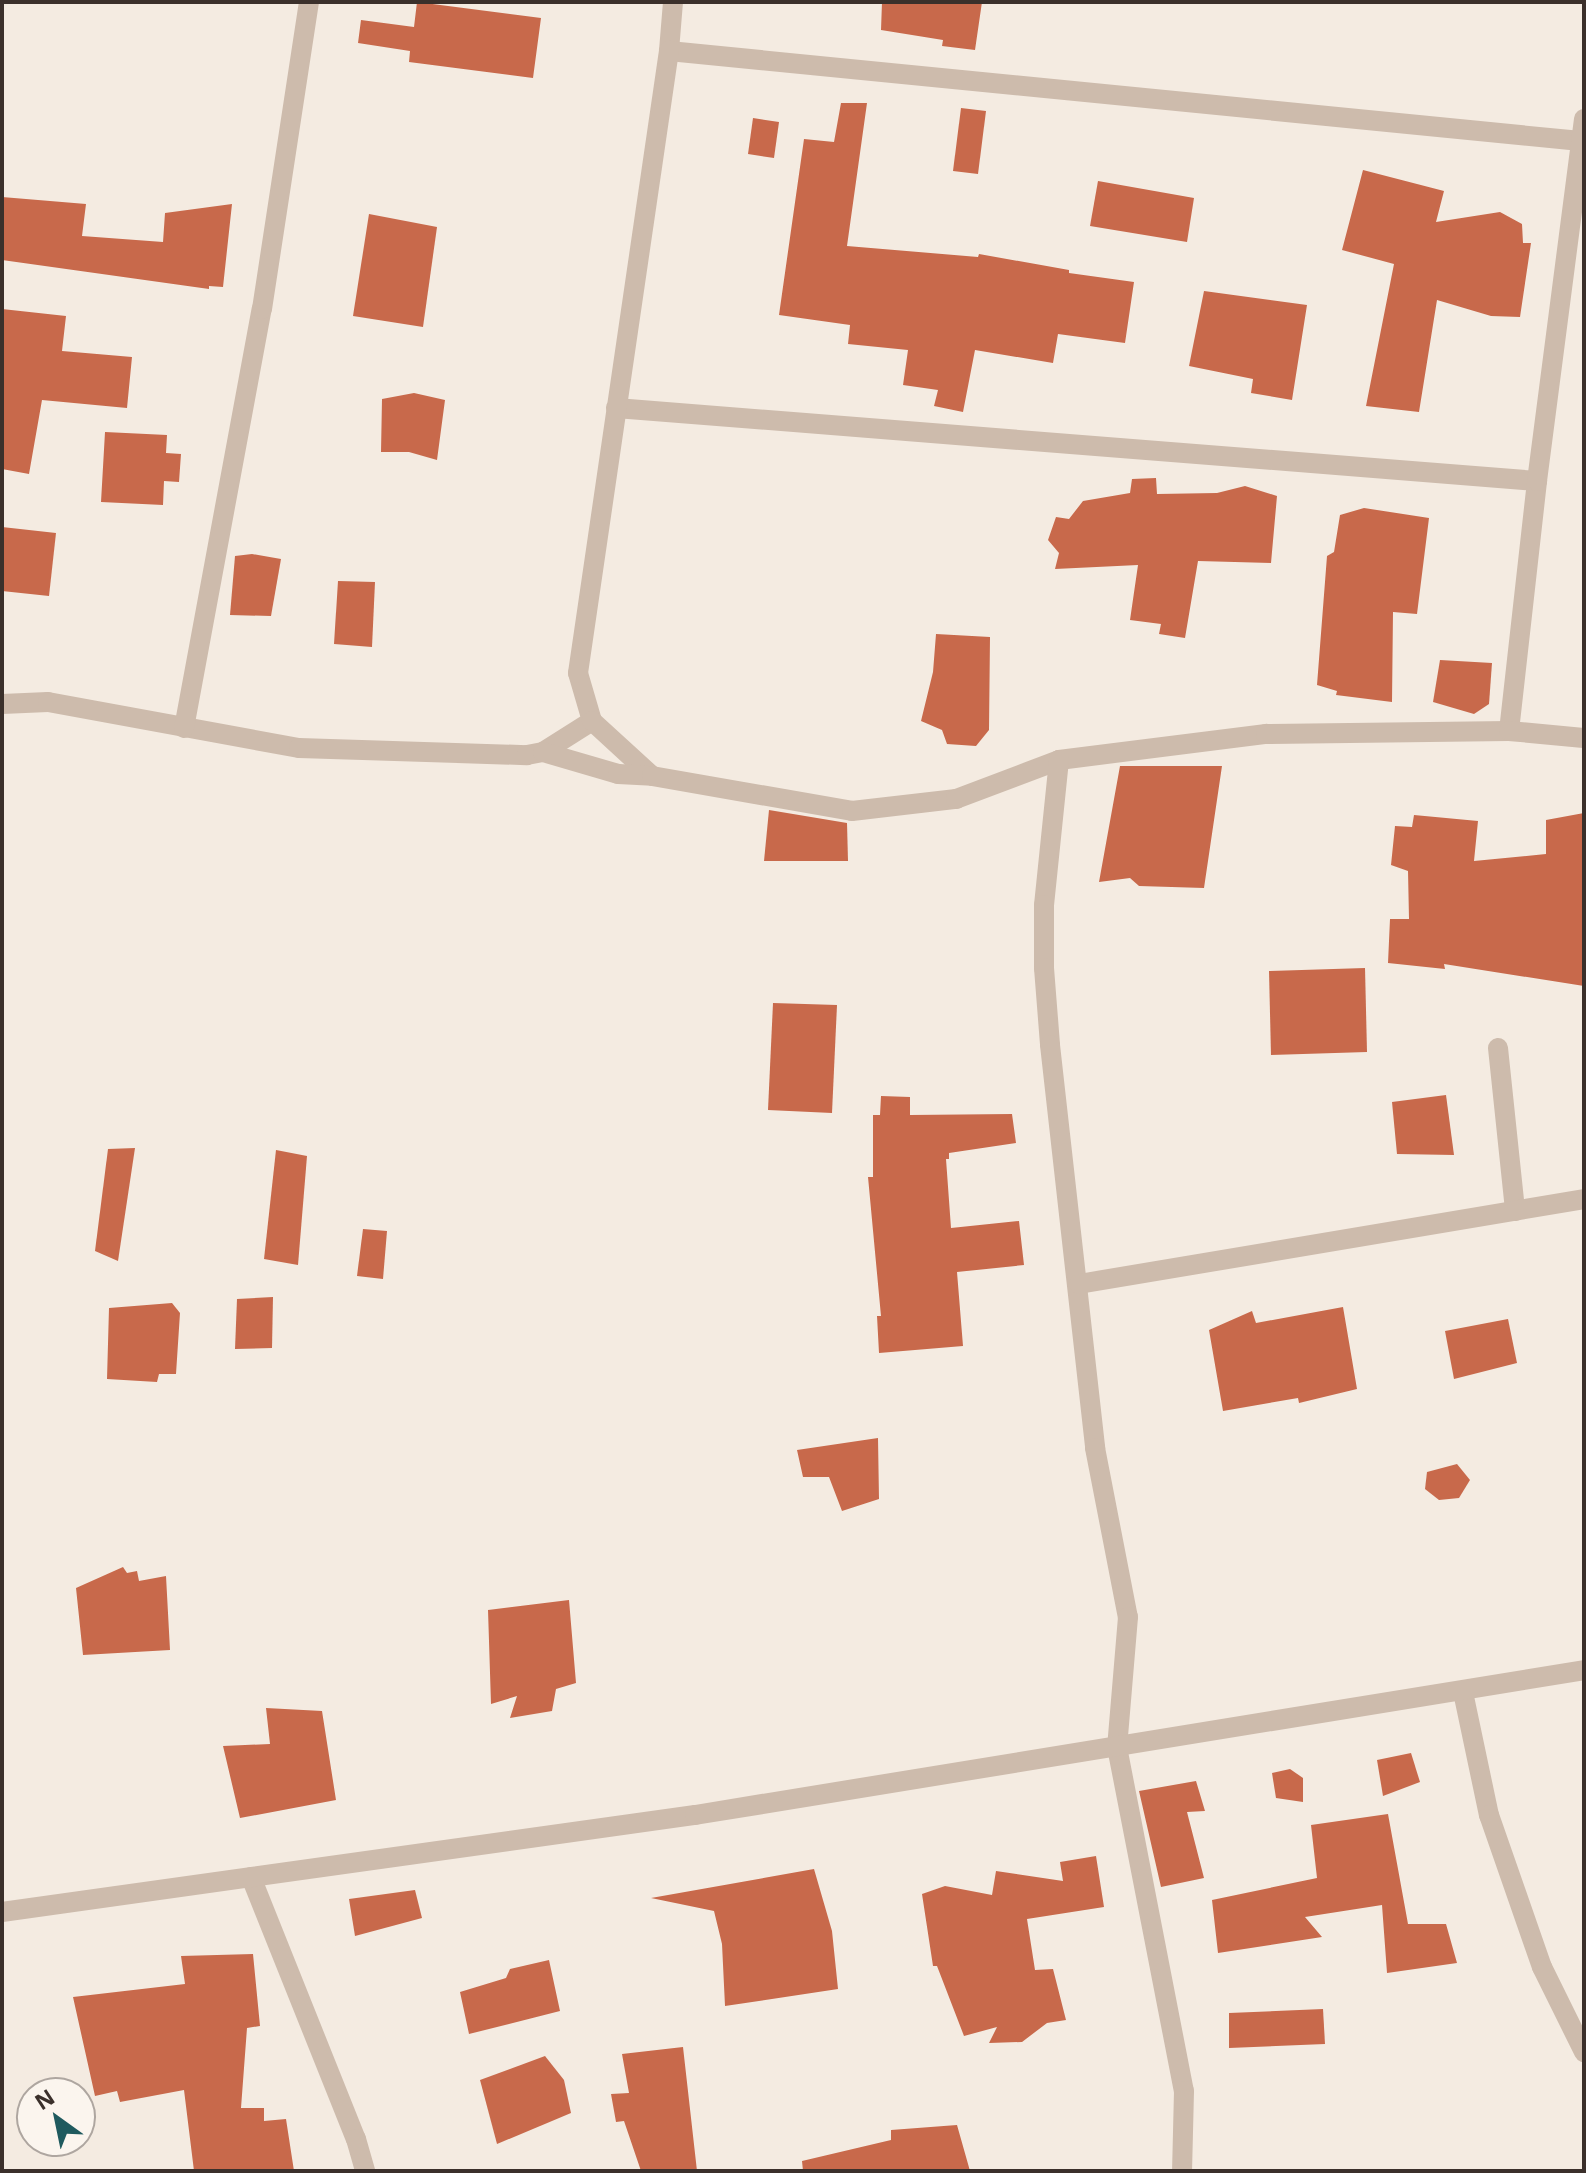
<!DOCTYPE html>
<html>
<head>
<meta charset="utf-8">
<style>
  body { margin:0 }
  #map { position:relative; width:1586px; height:2173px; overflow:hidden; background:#f4ebe1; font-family:"Open Sans",sans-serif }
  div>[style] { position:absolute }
  .building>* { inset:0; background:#c8694b }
  .minor>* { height:20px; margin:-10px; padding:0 10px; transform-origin:10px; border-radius:10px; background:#cdbbac }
  .tertiary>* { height:20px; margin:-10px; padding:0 10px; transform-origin:10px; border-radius:10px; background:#cdbbac }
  span { translate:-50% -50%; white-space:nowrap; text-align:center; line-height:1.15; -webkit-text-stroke:6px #fbf5ee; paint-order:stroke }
  .frame { position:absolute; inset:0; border:4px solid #3b302b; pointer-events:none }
  .north { position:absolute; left:16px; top:2077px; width:80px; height:80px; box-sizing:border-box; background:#fbf5ee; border:2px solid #aea6a0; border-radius:50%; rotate:327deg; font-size:22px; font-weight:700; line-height:32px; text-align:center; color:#3b302b }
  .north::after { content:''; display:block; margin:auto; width:28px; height:36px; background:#1f5a5e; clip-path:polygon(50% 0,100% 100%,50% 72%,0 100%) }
</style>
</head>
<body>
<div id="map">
  <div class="building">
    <i style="clip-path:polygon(417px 2px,541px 18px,533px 78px,409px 62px,410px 51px,358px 43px,361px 20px,414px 27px)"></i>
    <i style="clip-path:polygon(882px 2px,982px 2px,975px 50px,942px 46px,943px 40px,881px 30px)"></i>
    <i style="clip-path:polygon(841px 103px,867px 103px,847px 246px,978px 257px,979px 254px,1069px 270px,1069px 273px,1134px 282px,1125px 343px,1058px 334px,1053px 363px,975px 350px,963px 412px,934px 406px,938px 390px,903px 385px,908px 350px,848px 344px,850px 325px,779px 315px,804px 139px,834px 142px)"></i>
    <i style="clip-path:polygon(961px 108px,986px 111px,978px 174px,953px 171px)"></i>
    <i style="clip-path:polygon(753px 118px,779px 122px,774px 158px,748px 154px)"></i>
    <i style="clip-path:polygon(1363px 170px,1444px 191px,1436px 222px,1500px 212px,1522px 224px,1523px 243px,1531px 243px,1520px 317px,1491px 316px,1437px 300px,1419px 412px,1366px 406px,1394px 264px,1342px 250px)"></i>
    <i style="clip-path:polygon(1098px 181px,1194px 198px,1187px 242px,1090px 226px)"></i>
    <i style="clip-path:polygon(2px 197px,86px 204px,82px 236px,163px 242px,165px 213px,232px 204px,223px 287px,209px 286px,209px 289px,2px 260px)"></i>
    <i style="clip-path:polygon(369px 214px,437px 227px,423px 327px,353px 316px)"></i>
    <i style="clip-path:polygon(1204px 291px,1307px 305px,1292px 400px,1251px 393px,1253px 379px,1189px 366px)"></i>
    <i style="clip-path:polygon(2px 309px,66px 316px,62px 351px,132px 357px,127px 408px,42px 400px,29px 474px,2px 469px)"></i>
    <i style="clip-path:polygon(414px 393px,445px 400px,437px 460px,409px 452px,381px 452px,382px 399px)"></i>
    <i style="clip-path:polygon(105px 432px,167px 435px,166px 453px,181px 454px,179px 482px,164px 481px,163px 505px,101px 502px)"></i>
    <i style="clip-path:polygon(1156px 478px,1157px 494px,1217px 493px,1245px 486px,1277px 496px,1271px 563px,1198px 561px,1185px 638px,1159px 634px,1161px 624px,1130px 620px,1138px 565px,1055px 569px,1059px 553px,1048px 540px,1056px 517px,1069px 519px,1083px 501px,1130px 493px,1132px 479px)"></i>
    <i style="clip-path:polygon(1364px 508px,1429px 518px,1417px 614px,1393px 612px,1392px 702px,1336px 695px,1337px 691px,1317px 685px,1327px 556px,1334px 552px,1340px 515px)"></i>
    <i style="clip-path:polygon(2px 527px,56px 533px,49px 596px,2px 591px)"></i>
    <i style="clip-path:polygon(252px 554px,281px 559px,271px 616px,230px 615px,235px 556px)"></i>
    <i style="clip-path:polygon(338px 581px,375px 582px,372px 647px,334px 644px)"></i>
    <i style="clip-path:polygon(936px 634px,990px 637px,989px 730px,976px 746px,947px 744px,942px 730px,921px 721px,933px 672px)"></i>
    <i style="clip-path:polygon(1440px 660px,1492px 663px,1489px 704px,1474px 714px,1433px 702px)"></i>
    <i style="clip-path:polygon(1120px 766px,1222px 766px,1204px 888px,1139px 886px,1130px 878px,1099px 882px)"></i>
    <i style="clip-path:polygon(769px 810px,847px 823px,848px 861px,764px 861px)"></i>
    <i style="clip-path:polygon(1584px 813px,1584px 986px,1444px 964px,1445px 969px,1388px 963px,1390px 919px,1409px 919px,1408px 871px,1391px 865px,1395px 826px,1412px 827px,1414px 815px,1478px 821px,1474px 861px,1546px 854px,1546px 820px)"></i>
    <i style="clip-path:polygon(1365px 968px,1367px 1052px,1271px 1055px,1269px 971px)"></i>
    <i style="clip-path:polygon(773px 1003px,837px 1005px,832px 1113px,768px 1110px)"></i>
    <i style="clip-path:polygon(1446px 1095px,1454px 1155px,1397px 1154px,1392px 1102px)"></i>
    <i style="clip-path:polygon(881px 1096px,910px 1097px,910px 1115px,1012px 1114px,1016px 1143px,949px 1153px,949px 1159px,946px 1159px,951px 1228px,1019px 1221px,1024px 1265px,957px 1272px,963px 1346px,879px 1353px,877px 1316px,881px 1316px,868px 1177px,873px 1177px,873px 1115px,880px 1115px)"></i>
    <i style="clip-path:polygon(135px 1148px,118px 1261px,95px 1251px,108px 1149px)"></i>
    <i style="clip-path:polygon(276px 1150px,307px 1156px,298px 1265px,264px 1259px)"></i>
    <i style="clip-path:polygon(363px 1229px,387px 1231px,383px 1279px,357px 1276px)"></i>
    <i style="clip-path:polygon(273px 1297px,272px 1348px,235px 1349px,237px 1299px)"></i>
    <i style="clip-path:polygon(172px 1303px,180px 1313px,176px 1374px,159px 1374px,157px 1382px,107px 1379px,109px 1308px)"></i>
    <i style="clip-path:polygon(1343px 1307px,1357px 1389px,1299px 1403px,1298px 1398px,1223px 1411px,1209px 1330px,1252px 1311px,1256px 1323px)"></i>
    <i style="clip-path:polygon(1508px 1319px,1517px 1363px,1454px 1379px,1445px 1331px)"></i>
    <i style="clip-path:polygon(878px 1438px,879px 1499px,842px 1511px,829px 1477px,803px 1477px,797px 1450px)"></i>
    <i style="clip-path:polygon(1457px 1464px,1470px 1480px,1459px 1498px,1439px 1500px,1425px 1489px,1427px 1472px)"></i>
    <i style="clip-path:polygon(123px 1567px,127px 1573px,137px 1571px,139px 1581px,166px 1576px,170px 1650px,83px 1655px,76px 1588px)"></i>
    <i style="clip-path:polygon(569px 1600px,576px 1683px,556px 1689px,552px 1711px,510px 1718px,517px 1696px,491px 1704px,488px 1610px)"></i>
    <i style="clip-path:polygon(266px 1708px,322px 1711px,336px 1800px,240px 1818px,223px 1746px,270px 1744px)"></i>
    <i style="clip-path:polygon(1411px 1753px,1420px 1782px,1383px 1796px,1377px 1760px)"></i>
    <i style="clip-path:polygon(1290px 1769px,1303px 1778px,1303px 1802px,1276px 1798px,1272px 1773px)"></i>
    <i style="clip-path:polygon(1196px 1781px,1205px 1811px,1187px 1812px,1204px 1878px,1161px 1887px,1139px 1791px)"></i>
    <i style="clip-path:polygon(1388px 1814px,1408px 1924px,1446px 1924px,1457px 1963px,1387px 1973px,1382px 1905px,1305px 1917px,1322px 1937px,1218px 1953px,1212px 1900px,1317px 1878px,1311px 1825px)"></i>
    <i style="clip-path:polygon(1096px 1856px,1104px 1907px,1027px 1919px,1035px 1970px,1053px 1969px,1066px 2020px,1047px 2023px,1022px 2042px,989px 2043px,997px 2027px,964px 2036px,937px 1966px,933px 1966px,922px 1894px,945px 1886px,992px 1895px,996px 1871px,1063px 1881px,1060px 1862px)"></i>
    <i style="clip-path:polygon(814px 1869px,832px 1931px,838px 1989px,725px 2006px,722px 1944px,714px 1911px,651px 1898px)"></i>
    <i style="clip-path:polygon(415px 1890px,422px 1918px,355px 1936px,349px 1899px)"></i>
    <i style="clip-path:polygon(253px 1954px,260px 2026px,247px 2028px,241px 2108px,264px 2108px,264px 2121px,286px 2119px,294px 2171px,194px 2171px,184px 2090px,120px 2102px,117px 2091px,95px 2096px,73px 1997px,185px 1984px,181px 1956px)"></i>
    <i style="clip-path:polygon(549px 1960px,560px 2011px,469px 2034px,460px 1992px,506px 1978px,510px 1969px)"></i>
    <i style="clip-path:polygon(1323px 2009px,1325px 2044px,1229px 2048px,1229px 2013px)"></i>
    <i style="clip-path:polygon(683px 2047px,697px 2171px,641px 2171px,624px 2121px,616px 2122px,611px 2094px,629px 2093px,622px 2054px)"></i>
    <i style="clip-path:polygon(545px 2056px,564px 2080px,571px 2113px,497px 2144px,480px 2080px)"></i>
    <i style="clip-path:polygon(957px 2125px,970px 2171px,803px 2171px,802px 2161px,891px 2140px,891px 2130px)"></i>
  </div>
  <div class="minor">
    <i style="left:673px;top:2px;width:49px;rotate:94.7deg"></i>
    <i style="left:669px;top:51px;width:916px;rotate:5.64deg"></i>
    <i style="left:616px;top:408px;width:924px;rotate:4.53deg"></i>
    <i style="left:2px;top:704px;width:46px;rotate:-2.5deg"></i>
    <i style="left:48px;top:702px;width:255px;rotate:10.4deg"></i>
    <i style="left:299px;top:748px;width:228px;rotate:1.8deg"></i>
    <i style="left:527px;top:755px;width:16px;rotate:-11deg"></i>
    <i style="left:543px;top:752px;width:58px;rotate:-32.3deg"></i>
    <i style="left:592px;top:721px;width:50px;rotate:-106.3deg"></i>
    <i style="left:578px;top:673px;width:629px;rotate:-81.68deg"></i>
    <i style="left:592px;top:721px;width:81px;rotate:42.5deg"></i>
    <i style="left:184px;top:728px;width:426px;rotate:-79.5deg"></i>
    <i style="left:262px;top:309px;width:311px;rotate:-81.3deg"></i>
    <i style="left:1509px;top:731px;width:252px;rotate:-83.6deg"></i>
    <i style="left:1537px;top:481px;width:365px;rotate:-82.6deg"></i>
    <i style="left:543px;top:752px;width:78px;rotate:16.3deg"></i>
    <i style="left:618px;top:774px;width:34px;rotate:3deg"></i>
    <i style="left:652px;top:776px;width:203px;rotate:9.9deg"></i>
    <i style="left:852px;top:811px;width:105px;rotate:-6.6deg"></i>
    <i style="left:956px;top:799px;width:110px;rotate:-20.7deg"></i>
    <i style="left:1059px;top:760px;width:209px;rotate:-7.2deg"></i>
    <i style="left:1266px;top:734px;width:243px;rotate:-0.7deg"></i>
    <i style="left:1509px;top:731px;width:75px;rotate:5.3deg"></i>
    <i style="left:1059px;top:760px;width:146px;rotate:95.9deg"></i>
    <i style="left:1044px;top:905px;width:63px;rotate:90deg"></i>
    <i style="left:1044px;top:968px;width:77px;rotate:85.5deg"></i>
    <i style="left:1050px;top:1045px;width:406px;rotate:83.6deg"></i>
    <i style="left:1095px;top:1448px;width:172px;rotate:79deg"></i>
    <i style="left:1128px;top:1617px;width:130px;rotate:94.8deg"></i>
    <i style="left:1117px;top:1747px;width:350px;rotate:79deg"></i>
    <i style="left:1184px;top:2091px;width:80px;rotate:91.4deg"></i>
    <i style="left:1498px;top:1048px;width:164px;rotate:84deg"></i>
    <i style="left:1079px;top:1284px;width:512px;rotate:-9.55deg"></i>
    <i style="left:1463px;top:1692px;width:126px;rotate:78.1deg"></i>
    <i style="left:1489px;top:1815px;width:161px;rotate:70.8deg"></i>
    <i style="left:1542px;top:1967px;width:95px;rotate:63.7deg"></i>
    <i style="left:251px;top:1877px;width:282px;rotate:68.2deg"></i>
    <i style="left:356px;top:2139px;width:33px;rotate:74deg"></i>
  </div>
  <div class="tertiary">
    <i style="left:2px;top:1912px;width:700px;rotate:-7.97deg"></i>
    <i style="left:695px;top:1815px;width:901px;rotate:-9.26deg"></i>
  </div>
  <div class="frame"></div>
  <div class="north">N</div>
</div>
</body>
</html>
